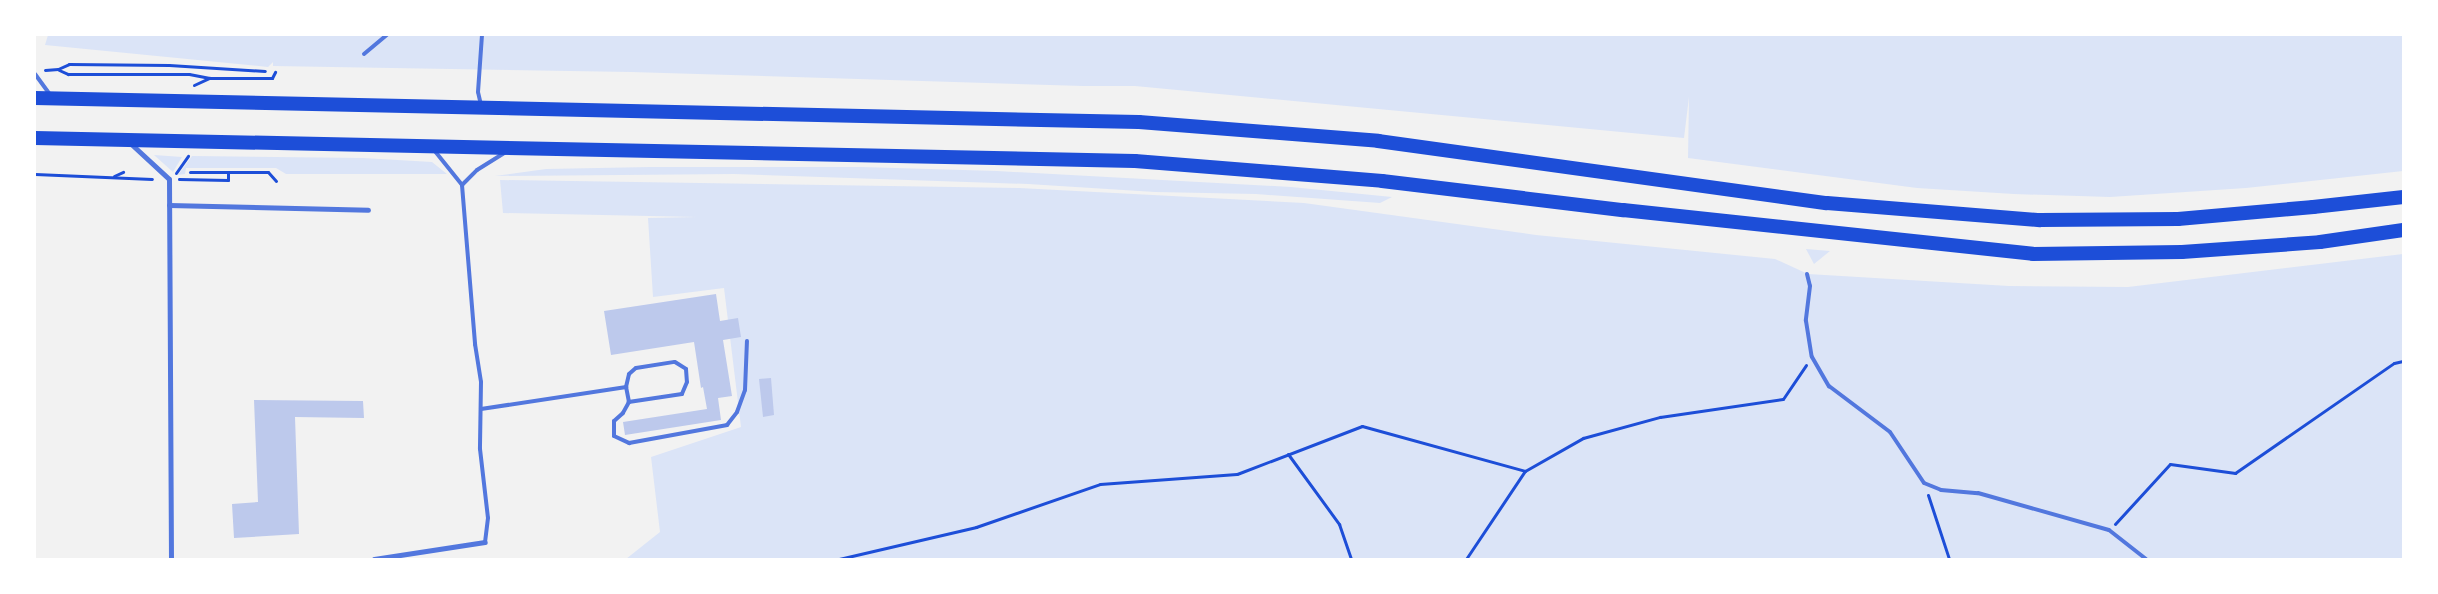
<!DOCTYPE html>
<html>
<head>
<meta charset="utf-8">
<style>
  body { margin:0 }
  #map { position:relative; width:2438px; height:594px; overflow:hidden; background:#f2f2f2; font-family:"Archivo Narrow",sans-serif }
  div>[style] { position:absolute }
  .green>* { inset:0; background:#dbe4f7 }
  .building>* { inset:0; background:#bdc9ec }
  .path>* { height:3px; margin:-1.5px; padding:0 1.5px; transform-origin:1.5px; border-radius:1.5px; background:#1d4ed8 }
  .service>* { height:4px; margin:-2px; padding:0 2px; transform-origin:2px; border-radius:2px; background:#5277de }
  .minor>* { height:5px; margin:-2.5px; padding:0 2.5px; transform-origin:2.5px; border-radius:2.5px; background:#5277de }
  .trunk>* { height:14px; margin:-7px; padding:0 7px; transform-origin:7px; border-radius:7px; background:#1d4ed8 }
  span { translate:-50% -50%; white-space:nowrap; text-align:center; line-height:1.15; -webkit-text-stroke:5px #fff; paint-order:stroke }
  .frame { position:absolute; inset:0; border:36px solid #fff; pointer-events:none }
</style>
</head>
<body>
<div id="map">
  <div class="green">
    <i style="clip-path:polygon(48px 35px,2403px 35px,2403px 171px,2246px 188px,2110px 197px,2014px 194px,1917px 188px,1688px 158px,1689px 97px,1684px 138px,1135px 86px,1083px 86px,631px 72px,273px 66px,273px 62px,268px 67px,45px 45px)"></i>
    <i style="clip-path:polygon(154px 155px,182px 157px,173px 172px)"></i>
    <i style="clip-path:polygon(192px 156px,363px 158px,432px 162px,447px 174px,286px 174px,276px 168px,186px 168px,185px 174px,178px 175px)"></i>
    <i style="clip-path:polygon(650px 167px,861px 167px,997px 171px,1291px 187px,1392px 197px,1380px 203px,1256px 194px,1155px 192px,1028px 184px,734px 174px,495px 176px,546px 169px)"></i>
    <i style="clip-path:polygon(500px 180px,1019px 188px,1304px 203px,1536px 235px,1775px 259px,1808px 274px,2009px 286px,2128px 287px,2403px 254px,2403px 559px,626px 559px,660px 532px,651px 457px,741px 427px,724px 288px,653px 297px,648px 218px,697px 217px,503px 213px)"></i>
    <i style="clip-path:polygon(1806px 249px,1830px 251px,1814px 264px)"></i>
  </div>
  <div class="building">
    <i style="clip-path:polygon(716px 294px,720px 321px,738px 318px,741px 337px,723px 340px,732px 396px,718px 398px,721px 420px,625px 435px,623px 422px,707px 409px,703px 387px,701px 388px,694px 342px,611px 355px,604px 311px)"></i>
    <i style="clip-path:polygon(771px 378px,774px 415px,763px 417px,759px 379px)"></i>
    <i style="clip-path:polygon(254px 400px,363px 401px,364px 418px,295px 417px,299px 534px,234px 538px,232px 504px,258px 502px)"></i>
  </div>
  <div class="path">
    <i style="left:45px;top:70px;width:13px;rotate:-4deg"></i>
    <i style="left:58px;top:69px;width:12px;rotate:-24deg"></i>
    <i style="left:69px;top:64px;width:100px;rotate:0.6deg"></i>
    <i style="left:169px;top:65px;width:96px;rotate:3.6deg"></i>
    <i style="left:59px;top:70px;width:10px;rotate:24deg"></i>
    <i style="left:68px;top:74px;width:121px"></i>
    <i style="left:189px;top:74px;width:21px;rotate:11deg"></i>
    <i style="left:210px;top:78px;width:62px"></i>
    <i style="left:272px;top:78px;width:7px;rotate:-63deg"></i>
    <i style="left:194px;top:85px;width:17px;rotate:-25deg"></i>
    <i style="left:190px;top:172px;width:78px"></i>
    <i style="left:268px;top:172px;width:12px;rotate:48deg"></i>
    <i style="left:176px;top:173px;width:21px;rotate:-55deg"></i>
    <i style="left:35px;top:174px;width:117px;rotate:2.4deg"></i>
    <i style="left:114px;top:176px;width:10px;rotate:-24deg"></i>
    <i style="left:179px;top:179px;width:49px;rotate:1.2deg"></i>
    <i style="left:228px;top:180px;width:8px;rotate:-90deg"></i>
    <i style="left:1288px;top:454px;width:87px;rotate:53.9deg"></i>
    <i style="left:1339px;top:524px;width:37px;rotate:71deg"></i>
    <i style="left:1928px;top:495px;width:67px;rotate:71.8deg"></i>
    <i style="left:2115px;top:524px;width:81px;rotate:-47.5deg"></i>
    <i style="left:2170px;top:464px;width:66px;rotate:7.9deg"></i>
    <i style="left:2235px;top:473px;width:193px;rotate:-34.7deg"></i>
    <i style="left:2394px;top:363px;width:9px;rotate:-13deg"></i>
    <i style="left:839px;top:559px;width:141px;rotate:-13.1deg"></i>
    <i style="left:976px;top:527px;width:131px;rotate:-19.1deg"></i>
    <i style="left:1100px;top:484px;width:137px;rotate:-4.2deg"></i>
    <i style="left:1237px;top:474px;width:134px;rotate:-21deg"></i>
    <i style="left:1362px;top:426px;width:169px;rotate:15.4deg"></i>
    <i style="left:1525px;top:471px;width:67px;rotate:-29.6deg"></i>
    <i style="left:1583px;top:438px;width:80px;rotate:-15.3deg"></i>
    <i style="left:1660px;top:417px;width:124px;rotate:-8.3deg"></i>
    <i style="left:1783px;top:399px;width:41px;rotate:-55.9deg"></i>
    <i style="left:1466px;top:559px;width:106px;rotate:-56.2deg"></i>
  </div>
  <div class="service">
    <i style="left:364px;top:54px;width:30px;rotate:-40deg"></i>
    <i style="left:35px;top:74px;width:26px;rotate:54deg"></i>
    <i style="left:481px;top:105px;width:13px;rotate:-103deg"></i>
    <i style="left:478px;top:92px;width:57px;rotate:-86deg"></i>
    <i style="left:434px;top:150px;width:45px;rotate:51.3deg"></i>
    <i style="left:462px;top:185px;width:160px;rotate:85.3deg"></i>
    <i style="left:475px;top:344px;width:38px;rotate:81deg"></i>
    <i style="left:481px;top:382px;width:67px;rotate:90.9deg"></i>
    <i style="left:480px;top:449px;width:69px;rotate:83.4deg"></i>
    <i style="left:488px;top:518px;width:24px;rotate:97deg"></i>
    <i style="left:462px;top:185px;width:21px;rotate:-45deg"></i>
    <i style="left:477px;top:170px;width:34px;rotate:-32deg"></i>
    <i style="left:1807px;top:274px;width:12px;rotate:76deg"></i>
    <i style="left:1810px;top:286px;width:35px;rotate:97deg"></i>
    <i style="left:1806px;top:321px;width:36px;rotate:81deg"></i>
    <i style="left:1812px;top:357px;width:34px;rotate:60deg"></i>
    <i style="left:1829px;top:386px;width:76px;rotate:37deg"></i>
    <i style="left:1890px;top:432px;width:61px;rotate:56.3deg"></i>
    <i style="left:1924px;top:483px;width:18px;rotate:22deg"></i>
    <i style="left:1941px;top:490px;width:37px;rotate:5deg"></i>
    <i style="left:1978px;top:493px;width:136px;rotate:15.8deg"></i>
    <i style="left:2109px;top:530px;width:47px;rotate:38.1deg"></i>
    <i style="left:629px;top:402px;width:13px;rotate:119deg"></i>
    <i style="left:623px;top:413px;width:12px;rotate:138deg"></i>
    <i style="left:614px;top:421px;width:15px;rotate:90deg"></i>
    <i style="left:614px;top:436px;width:17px;rotate:25deg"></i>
    <i style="left:629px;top:443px;width:100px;rotate:-10.4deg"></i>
    <i style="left:727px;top:425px;width:16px;rotate:-52deg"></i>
    <i style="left:737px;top:412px;width:23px;rotate:-70deg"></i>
    <i style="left:745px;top:390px;width:49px;rotate:-87.7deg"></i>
    <i style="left:481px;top:409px;width:147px;rotate:-8.6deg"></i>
    <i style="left:626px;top:387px;width:13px;rotate:-77deg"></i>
    <i style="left:629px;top:374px;width:9px;rotate:-41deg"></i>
    <i style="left:636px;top:368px;width:39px;rotate:-9deg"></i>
    <i style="left:675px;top:362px;width:13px;rotate:32deg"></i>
    <i style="left:686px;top:369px;width:13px;rotate:86deg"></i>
    <i style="left:687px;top:382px;width:13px;rotate:113deg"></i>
    <i style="left:682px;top:394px;width:54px;rotate:171.4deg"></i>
    <i style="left:629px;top:402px;width:15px;rotate:-101deg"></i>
  </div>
  <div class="minor">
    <i style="left:129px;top:142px;width:54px;rotate:42.8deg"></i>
    <i style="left:169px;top:179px;width:380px;rotate:89.7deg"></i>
    <i style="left:169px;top:205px;width:199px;rotate:1.4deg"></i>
    <i style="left:374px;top:559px;width:112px;rotate:-8.7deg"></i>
  </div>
  <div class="trunk">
    <i style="left:35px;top:98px;width:1104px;rotate:1.25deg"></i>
    <i style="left:1139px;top:122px;width:240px;rotate:4.5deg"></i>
    <i style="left:1378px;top:141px;width:453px;rotate:7.9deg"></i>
    <i style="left:1827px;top:203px;width:214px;rotate:4.6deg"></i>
    <i style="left:2040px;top:220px;width:138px;rotate:-0.4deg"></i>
    <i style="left:2178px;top:219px;width:136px;rotate:-5.1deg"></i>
    <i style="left:2313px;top:207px;width:91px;rotate:-6.3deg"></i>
    <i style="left:35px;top:138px;width:1100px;rotate:1.2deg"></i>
    <i style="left:1135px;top:161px;width:248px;rotate:4.6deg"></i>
    <i style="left:1382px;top:181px;width:243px;rotate:6.9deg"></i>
    <i style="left:1623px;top:210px;width:412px;rotate:6.1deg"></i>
    <i style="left:2033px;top:254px;width:149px;rotate:-0.8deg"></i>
    <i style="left:2182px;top:252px;width:138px;rotate:-4.1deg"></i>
    <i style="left:2320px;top:242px;width:84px;rotate:-8.2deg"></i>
  </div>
  <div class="frame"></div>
</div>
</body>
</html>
